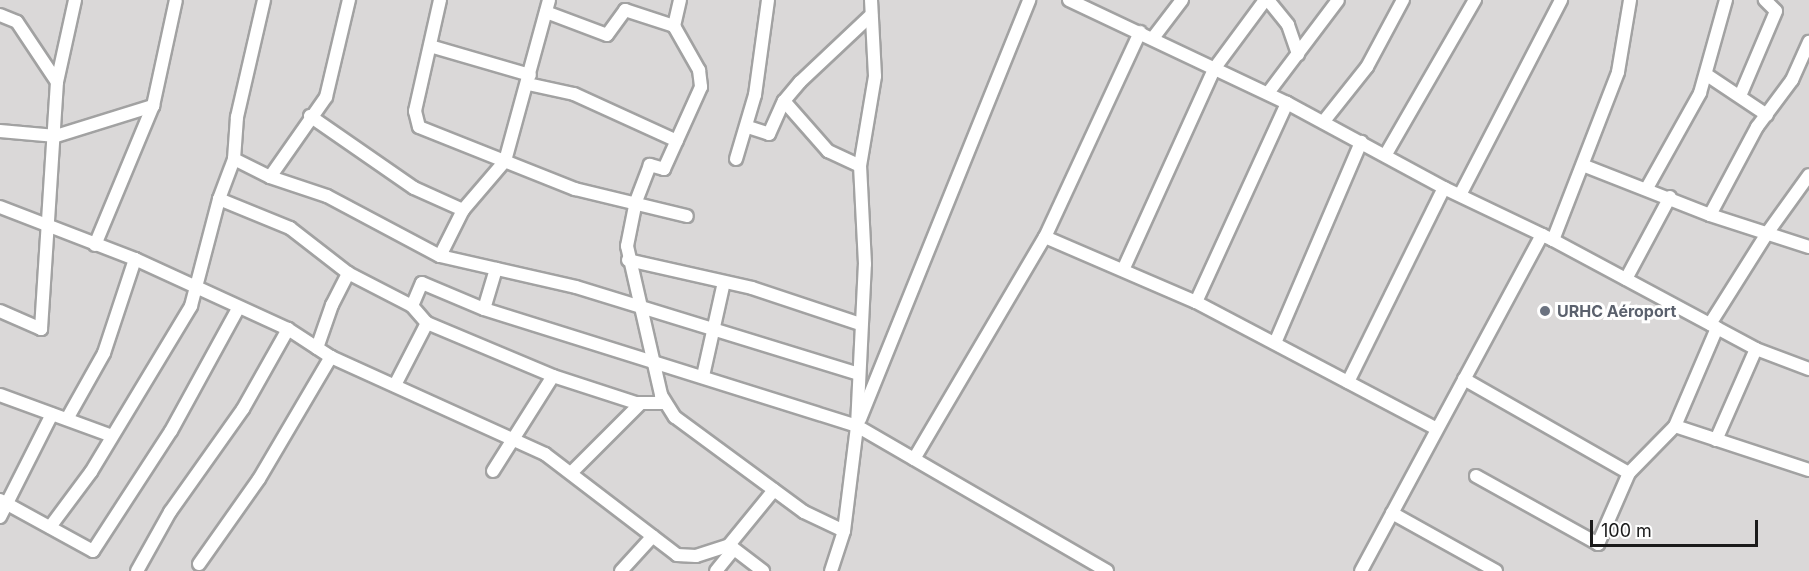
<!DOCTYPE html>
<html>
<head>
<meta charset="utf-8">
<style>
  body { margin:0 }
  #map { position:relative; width:1809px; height:571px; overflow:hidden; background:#eee9e0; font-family:Inter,sans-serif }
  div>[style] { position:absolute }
  .residential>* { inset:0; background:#dad8d8 }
  .roads { filter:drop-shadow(2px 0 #a2a2a2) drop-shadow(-2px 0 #a2a2a2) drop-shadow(0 2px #a2a2a2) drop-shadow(0 -2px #a2a2a2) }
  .minor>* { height:12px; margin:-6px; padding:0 6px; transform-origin:6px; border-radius:6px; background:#fff }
  .dots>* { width:16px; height:16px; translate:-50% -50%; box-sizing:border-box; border:3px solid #fff; border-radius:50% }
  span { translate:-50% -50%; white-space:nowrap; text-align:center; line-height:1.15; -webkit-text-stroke:6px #fff; paint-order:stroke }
  .worship-label { font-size:16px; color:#5b616d; font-weight:700 }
  .left { translate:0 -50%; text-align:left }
  .scale { position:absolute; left:1590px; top:520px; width:168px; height:27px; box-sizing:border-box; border:3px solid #1b1b1b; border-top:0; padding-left:8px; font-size:18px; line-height:21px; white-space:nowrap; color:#1b1b1b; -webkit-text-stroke:4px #fff; paint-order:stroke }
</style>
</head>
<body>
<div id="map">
  <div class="residential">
    <i style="clip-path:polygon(0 0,1809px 0,1809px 571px,0 571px)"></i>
  </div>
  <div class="roads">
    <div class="minor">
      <i style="left:440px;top:0;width:114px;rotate:102.7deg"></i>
      <i style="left:415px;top:111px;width:16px;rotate:76deg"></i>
      <i style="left:419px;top:127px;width:168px;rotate:21.7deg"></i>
      <i style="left:575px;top:189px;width:115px;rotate:13.6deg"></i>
      <i style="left:680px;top:0;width:27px;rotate:103deg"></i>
      <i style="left:674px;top:26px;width:51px;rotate:60.4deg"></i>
      <i style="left:699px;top:70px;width:17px;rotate:83deg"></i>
      <i style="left:701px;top:87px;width:90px;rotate:114.3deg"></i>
      <i style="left:664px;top:169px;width:15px;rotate:-164deg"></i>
      <i style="left:650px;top:165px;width:39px;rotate:111deg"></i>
      <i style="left:636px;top:201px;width:46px;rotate:101.3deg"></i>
      <i style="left:627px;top:246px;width:153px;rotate:77.1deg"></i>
      <i style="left:661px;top:395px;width:26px;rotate:58deg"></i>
      <i style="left:675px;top:417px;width:160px;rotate:36.4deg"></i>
      <i style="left:804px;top:512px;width:44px;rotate:25.4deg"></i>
      <i style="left:1069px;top:0;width:241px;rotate:25.3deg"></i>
      <i style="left:1287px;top:103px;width:179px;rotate:28.4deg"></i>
      <i style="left:1444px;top:188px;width:121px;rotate:25.5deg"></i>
      <i style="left:1553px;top:240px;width:230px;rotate:28.2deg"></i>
      <i style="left:1756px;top:349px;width:57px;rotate:20.7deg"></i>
      <i style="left:1268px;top:0;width:32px;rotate:51deg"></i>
      <i style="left:1288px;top:25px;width:31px;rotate:71deg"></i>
      <i style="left:546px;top:12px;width:65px;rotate:20.7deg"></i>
      <i style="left:607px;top:35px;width:31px;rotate:-54deg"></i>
      <i style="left:625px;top:10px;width:52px;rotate:18.1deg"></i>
      <i style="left:0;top:15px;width:18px;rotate:22deg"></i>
      <i style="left:17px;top:22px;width:72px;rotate:56.3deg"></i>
      <i style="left:1153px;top:38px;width:48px;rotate:-52.7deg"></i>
      <i style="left:430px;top:46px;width:104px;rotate:16.2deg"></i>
      <i style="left:1707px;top:75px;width:72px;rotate:33.7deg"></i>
      <i style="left:528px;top:84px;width:47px;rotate:12.3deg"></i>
      <i style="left:574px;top:94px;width:113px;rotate:24.5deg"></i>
      <i style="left:1268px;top:93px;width:116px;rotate:-53deg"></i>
      <i style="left:1740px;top:96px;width:92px;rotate:-67deg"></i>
      <i style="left:1776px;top:11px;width:16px;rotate:-135deg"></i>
      <i style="left:784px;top:101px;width:67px;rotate:48.7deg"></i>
      <i style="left:828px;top:151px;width:35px;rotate:25deg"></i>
      <i style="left:310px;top:116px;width:126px;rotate:34.7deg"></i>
      <i style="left:414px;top:188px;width:54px;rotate:24.2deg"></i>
      <i style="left:1324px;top:121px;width:69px;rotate:-51.5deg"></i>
      <i style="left:1367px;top:67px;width:76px;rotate:-61.8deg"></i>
      <i style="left:748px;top:127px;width:22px;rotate:18deg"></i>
      <i style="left:769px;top:134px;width:36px;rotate:-66deg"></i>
      <i style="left:784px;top:101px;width:25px;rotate:-50deg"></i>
      <i style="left:800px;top:82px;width:98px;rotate:-43.3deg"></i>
      <i style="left:0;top:131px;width:56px;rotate:5.1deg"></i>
      <i style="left:56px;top:136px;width:102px;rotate:-17.2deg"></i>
      <i style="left:1386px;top:154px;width:178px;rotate:-60deg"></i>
      <i style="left:234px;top:159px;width:40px;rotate:26.6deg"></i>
      <i style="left:270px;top:177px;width:98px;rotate:-55deg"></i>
      <i style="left:326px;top:97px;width:100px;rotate:-76.7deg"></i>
      <i style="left:736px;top:159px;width:67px;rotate:-73.5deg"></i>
      <i style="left:755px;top:95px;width:96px;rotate:-82.2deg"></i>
      <i style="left:1585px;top:166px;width:134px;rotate:21.4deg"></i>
      <i style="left:1710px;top:215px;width:104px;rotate:17.9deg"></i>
      <i style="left:270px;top:177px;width:60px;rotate:18.4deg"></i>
      <i style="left:327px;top:196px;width:128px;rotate:28deg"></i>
      <i style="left:440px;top:256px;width:139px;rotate:12.8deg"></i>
      <i style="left:576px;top:287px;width:296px;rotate:17.1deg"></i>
      <i style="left:1647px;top:188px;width:109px;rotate:-60.8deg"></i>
      <i style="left:1700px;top:93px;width:97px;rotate:-74.4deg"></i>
      <i style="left:1460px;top:195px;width:220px;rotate:-62.6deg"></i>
      <i style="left:219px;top:199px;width:77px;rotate:22.2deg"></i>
      <i style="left:290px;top:228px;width:73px;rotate:37.8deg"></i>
      <i style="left:348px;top:273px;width:72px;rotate:27.3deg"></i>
      <i style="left:412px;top:306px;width:23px;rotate:49deg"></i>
      <i style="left:427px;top:323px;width:137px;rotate:22.8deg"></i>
      <i style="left:553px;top:376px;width:87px;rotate:18deg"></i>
      <i style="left:636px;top:403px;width:29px"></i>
      <i style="left:0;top:207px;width:145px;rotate:21.1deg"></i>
      <i style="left:135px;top:259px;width:168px;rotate:24.6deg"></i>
      <i style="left:288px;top:329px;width:51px;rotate:33.1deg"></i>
      <i style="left:331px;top:357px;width:235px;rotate:24.4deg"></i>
      <i style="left:545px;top:454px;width:166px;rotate:37.4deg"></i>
      <i style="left:677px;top:555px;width:19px;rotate:3deg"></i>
      <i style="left:696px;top:556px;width:35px;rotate:-18deg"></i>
      <i style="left:729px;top:545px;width:71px;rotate:-50.7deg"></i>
      <i style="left:1710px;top:215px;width:100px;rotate:-61.9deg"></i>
      <i style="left:1757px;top:127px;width:59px;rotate:-53.3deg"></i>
      <i style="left:1792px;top:80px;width:42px;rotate:-65.9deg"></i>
      <i style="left:1045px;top:237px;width:164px;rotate:23.3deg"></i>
      <i style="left:1196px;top:302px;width:272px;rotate:27.8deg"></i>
      <i style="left:1553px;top:240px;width:180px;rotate:-68.8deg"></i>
      <i style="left:1618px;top:72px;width:73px;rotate:-80.5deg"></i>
      <i style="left:95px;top:245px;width:151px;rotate:-67.4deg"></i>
      <i style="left:153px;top:106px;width:108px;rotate:-77.8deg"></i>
      <i style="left:440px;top:256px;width:51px;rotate:-63.4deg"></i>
      <i style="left:463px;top:210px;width:65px;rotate:-49.4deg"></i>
      <i style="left:505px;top:161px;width:167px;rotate:-74.7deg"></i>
      <i style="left:628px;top:260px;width:127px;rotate:12.7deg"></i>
      <i style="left:752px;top:288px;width:114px;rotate:18.4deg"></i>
      <i style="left:1123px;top:270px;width:221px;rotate:-65.6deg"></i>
      <i style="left:1214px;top:69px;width:86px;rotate:-53.5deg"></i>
      <i style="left:1626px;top:279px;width:93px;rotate:-61.8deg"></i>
      <i style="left:1196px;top:302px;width:219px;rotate:-65.4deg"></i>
      <i style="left:412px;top:306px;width:25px;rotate:-67deg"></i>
      <i style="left:422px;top:283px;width:67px;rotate:22.8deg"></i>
      <i style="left:484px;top:309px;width:391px;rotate:17.4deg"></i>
      <i style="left:857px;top:426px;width:289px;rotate:30.1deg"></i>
      <i style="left:484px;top:309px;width:42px;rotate:-73.3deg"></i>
      <i style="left:0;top:311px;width:45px;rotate:23.7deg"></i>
      <i style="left:41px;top:329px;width:248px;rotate:-86.3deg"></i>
      <i style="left:57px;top:82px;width:84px;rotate:-77.6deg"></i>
      <i style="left:1710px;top:324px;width:109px;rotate:-57.8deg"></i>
      <i style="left:1768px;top:232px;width:70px;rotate:-54.3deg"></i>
      <i style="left:1717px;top:328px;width:107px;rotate:113.2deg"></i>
      <i style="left:1675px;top:426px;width:141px;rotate:18.2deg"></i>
      <i style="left:1275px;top:343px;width:219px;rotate:-66.8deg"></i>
      <i style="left:317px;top:348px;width:46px;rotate:-70.8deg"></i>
      <i style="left:332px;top:305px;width:36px;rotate:-63deg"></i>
      <i style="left:703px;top:376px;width:96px;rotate:-77.4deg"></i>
      <i style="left:1464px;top:379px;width:190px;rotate:29.7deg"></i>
      <i style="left:1348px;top:382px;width:216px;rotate:-63.7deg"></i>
      <i style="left:395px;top:385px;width:70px;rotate:-62.7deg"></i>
      <i style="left:0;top:395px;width:119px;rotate:20.1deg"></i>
      <i style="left:67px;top:419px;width:76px;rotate:-60.7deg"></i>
      <i style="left:104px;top:353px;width:99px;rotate:-71.7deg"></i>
      <i style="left:860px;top:419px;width:452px;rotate:-68deg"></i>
      <i style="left:1716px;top:440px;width:99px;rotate:-66.3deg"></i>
      <i style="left:914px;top:459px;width:258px;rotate:-59.5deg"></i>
      <i style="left:1045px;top:237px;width:226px;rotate:-65.1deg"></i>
      <i style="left:493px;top:471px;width:112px;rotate:-57.7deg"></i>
      <i style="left:571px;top:473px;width:99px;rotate:-45deg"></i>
      <i style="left:1476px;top:476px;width:140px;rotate:29.1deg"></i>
      <i style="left:1598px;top:544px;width:77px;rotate:-66.4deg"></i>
      <i style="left:1629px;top:473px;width:66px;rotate:-45.6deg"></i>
      <i style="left:0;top:500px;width:106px;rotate:28.7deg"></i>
      <i style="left:93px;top:551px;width:143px;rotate:-57deg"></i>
      <i style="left:171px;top:431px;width:141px;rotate:-61.3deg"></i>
      <i style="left:1392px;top:513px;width:119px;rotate:29.1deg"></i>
      <i style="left:0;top:517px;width:115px;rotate:-63.2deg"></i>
      <i style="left:50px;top:527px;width:69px;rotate:-53.3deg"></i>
      <i style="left:91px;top:472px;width:194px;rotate:-58.9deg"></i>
      <i style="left:191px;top:306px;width:111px;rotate:-75.3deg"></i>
      <i style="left:219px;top:199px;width:43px;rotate:-69.4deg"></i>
      <i style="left:234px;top:159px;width:42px;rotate:-85.9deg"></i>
      <i style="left:237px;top:117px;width:120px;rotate:-77deg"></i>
      <i style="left:729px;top:545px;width:43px;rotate:37.4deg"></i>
      <i style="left:199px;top:564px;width:104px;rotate:-54.8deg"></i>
      <i style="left:259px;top:479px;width:142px;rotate:-59.5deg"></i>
      <i style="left:137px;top:571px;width:68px;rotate:-60.8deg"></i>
      <i style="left:170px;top:512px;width:126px;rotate:-54.7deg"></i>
      <i style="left:243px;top:409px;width:92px;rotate:-60.6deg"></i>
      <i style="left:621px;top:571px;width:47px;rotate:-47.6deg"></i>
      <i style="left:716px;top:571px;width:28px;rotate:-51deg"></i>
      <i style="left:831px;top:571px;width:42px;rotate:-72deg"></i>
      <i style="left:844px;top:531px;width:106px;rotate:-82.9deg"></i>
      <i style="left:857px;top:426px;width:162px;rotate:-87.2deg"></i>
      <i style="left:865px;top:264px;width:98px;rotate:-92.9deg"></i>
      <i style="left:860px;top:166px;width:91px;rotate:-80.5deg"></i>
      <i style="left:875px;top:76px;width:76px;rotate:-93deg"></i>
      <i style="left:1361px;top:571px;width:382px;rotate:-61.7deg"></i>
    </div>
  </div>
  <div class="dots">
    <i style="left:1545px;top:311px;background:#6b7280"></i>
  </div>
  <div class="worship-label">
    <span class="left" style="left:1557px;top:311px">URHC Aéroport</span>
  </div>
  <div class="scale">100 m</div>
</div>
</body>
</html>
